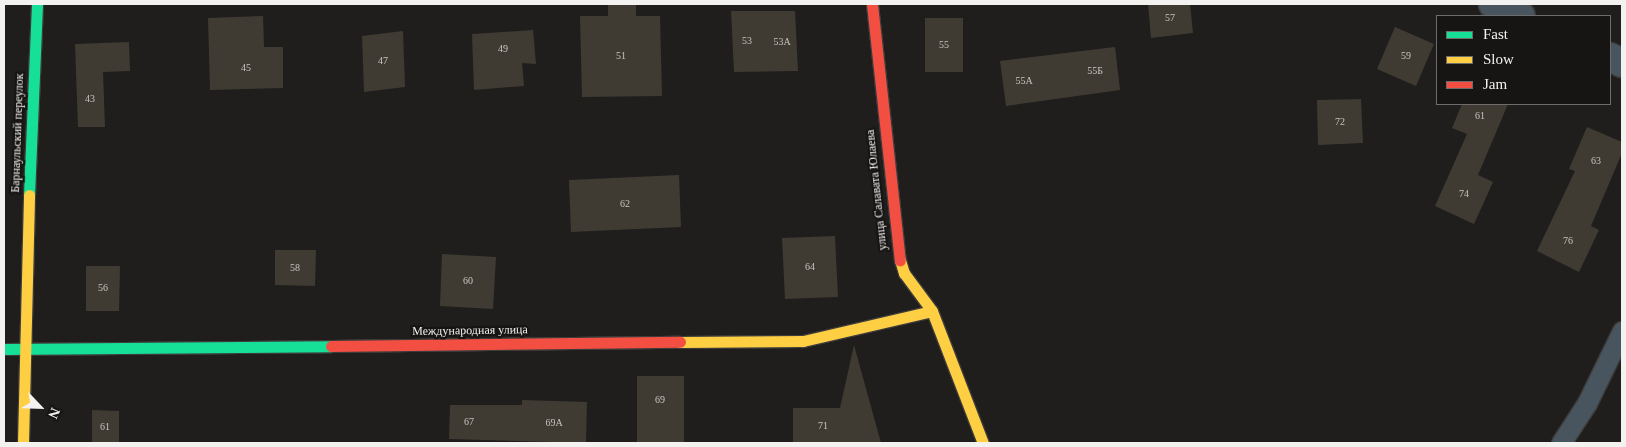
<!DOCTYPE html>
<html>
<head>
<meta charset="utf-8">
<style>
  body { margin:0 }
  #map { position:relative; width:1626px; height:447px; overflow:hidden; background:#1f1e1d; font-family:Georgia,serif }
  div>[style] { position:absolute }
  .building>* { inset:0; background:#3f3b32 }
  .roads { filter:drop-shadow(1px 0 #3d3c3b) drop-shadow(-1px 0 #3d3c3b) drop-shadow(0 1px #3d3c3b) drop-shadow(0 -1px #3d3c3b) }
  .lane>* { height:19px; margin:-9.5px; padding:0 9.5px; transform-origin:9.5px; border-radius:9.5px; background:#48555f }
  .street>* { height:28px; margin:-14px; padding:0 14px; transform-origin:14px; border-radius:14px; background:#48555f }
  .fast>* { height:11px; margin:-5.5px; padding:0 5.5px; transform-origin:5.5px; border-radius:5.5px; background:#16e098 }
  .slow>* { height:11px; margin:-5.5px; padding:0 5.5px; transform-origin:5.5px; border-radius:5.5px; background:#ffcf43 }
  .jam>* { height:11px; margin:-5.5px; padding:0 5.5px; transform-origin:5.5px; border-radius:5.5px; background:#f24e42 }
  span { translate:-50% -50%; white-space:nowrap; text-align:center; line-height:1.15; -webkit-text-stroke:4.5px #161513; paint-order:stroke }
  .number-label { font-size:10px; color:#c6c4c0 }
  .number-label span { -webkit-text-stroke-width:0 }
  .street-label { font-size:12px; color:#f3f2f0 }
  .frame { position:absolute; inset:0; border:5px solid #f3f2f0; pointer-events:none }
  .legend { position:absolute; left:1436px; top:15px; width:175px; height:90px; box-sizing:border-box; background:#161513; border:1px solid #6e6d6b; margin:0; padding:6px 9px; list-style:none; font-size:15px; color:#f3f2f0 }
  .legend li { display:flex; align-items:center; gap:10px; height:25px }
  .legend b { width:25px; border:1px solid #6e6d6b }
  .north { position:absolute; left:15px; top:382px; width:50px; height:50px; -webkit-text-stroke:4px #161513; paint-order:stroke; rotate:114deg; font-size:14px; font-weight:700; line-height:20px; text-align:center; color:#f3f2f0 }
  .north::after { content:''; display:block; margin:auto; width:18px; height:22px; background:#f3f2f0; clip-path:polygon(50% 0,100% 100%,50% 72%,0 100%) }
</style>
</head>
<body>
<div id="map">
  <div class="building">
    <i style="clip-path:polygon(608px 4px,636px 4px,636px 16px,660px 16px,662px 96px,582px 97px,580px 16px,608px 16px)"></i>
    <i style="clip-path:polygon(1148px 4px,1190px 4px,1193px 33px,1151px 38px)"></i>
    <i style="clip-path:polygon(731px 11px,795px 11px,798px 71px,734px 72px)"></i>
    <i style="clip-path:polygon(263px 16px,264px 47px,283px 47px,283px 88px,210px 90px,208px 18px)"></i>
    <i style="clip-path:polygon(925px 18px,963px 18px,963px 72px,925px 72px)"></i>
    <i style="clip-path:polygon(1395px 27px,1434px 44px,1416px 86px,1377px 69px)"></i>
    <i style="clip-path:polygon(533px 30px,536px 64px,522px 63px,524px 86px,474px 90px,472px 34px)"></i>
    <i style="clip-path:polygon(403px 31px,405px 87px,364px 92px,362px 36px)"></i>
    <i style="clip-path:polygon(129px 42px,130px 71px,103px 72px,105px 127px,78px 127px,75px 44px)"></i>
    <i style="clip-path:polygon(1115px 47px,1120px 90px,1006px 106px,1000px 61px)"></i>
    <i style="clip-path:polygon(1361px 99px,1363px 143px,1318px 145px,1317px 100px)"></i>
    <i style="clip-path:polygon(1462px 104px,1508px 104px,1478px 175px,1493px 182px,1474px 224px,1435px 206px,1467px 134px,1452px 128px)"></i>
    <i style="clip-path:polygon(1587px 127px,1622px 142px,1622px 153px,1591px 226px,1599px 230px,1579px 272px,1537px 251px,1575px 171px,1569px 169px)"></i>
    <i style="clip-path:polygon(679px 175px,681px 227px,571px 232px,569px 180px)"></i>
    <i style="clip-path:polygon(835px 236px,838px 297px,785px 299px,782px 238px)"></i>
    <i style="clip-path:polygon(275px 250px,316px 250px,315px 286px,275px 285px)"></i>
    <i style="clip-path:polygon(442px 254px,496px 257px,493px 309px,440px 306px)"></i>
    <i style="clip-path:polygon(86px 266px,120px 266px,119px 311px,86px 311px)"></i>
    <i style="clip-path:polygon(854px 345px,881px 443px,793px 443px,793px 408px,840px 408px)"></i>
    <i style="clip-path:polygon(637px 376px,684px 376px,684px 443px,637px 443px)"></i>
    <i style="clip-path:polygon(522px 400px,587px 402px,586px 443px,449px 439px,450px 405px,522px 405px)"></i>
    <i style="clip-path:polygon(92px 410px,119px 411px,119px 443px,92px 443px)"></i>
  </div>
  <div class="roads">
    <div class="lane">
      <i style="left:1561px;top:443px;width:48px;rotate:-57deg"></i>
      <i style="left:1587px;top:403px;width:80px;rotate:-64.1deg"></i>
    </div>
    <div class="street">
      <i style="left:1493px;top:4px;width:30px;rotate:23deg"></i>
      <i style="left:1610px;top:57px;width:13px;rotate:27deg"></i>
    </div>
    <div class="fast">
      <i style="left:29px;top:195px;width:191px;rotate:-87.6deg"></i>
      <i style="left:4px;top:349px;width:327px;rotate:-0.5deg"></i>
    </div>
    <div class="slow">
      <i style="left:900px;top:260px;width:14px;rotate:73deg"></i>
      <i style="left:904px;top:273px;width:47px;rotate:53.6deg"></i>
      <i style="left:932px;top:311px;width:142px;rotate:68.9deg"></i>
      <i style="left:680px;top:342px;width:123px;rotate:-0.5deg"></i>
      <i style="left:803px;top:341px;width:132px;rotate:-13.1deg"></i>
      <i style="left:23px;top:443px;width:248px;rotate:-88.6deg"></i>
    </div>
    <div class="jam">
      <i style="left:872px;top:4px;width:258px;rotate:83.8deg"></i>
      <i style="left:331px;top:346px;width:349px;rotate:-0.7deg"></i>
    </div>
  </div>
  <div class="number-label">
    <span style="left:1170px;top:18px">57</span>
    <span style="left:747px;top:41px">53</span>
    <span style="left:782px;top:42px">53А</span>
    <span style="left:944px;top:45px">55</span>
    <span style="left:503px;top:49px">49</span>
    <span style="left:621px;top:56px">51</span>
    <span style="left:1406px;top:56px">59</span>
    <span style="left:383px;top:61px">47</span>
    <span style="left:246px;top:68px">45</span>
    <span style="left:1095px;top:71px">55Б</span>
    <span style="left:1024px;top:81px">55А</span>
    <span style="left:90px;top:99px">43</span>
    <span style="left:1480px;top:116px">61</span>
    <span style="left:1340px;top:122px">72</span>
    <span style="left:1596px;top:161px">63</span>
    <span style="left:1464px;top:194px">74</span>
    <span style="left:625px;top:204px">62</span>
    <span style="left:1568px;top:241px">76</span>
    <span style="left:810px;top:267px">64</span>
    <span style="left:295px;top:268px">58</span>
    <span style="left:468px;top:281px">60</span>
    <span style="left:103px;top:288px">56</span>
    <span style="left:660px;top:400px">69</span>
    <span style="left:469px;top:422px">67</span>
    <span style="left:554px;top:423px">69А</span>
    <span style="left:823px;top:426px">71</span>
    <span style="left:105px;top:427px">61</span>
  </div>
  <div class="street-label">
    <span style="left:18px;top:133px;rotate:-88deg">Барнаульский переулок</span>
    <span style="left:877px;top:190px;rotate:-96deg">улица Салавата Юлаева</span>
    <span style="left:470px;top:331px;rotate:-1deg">Международная улица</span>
  </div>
  <div class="frame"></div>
  <ul class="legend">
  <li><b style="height:6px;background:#16e098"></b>Fast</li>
  <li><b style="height:6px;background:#ffcf43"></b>Slow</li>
  <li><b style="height:6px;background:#f24e42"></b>Jam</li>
  </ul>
  <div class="north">N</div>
</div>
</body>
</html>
